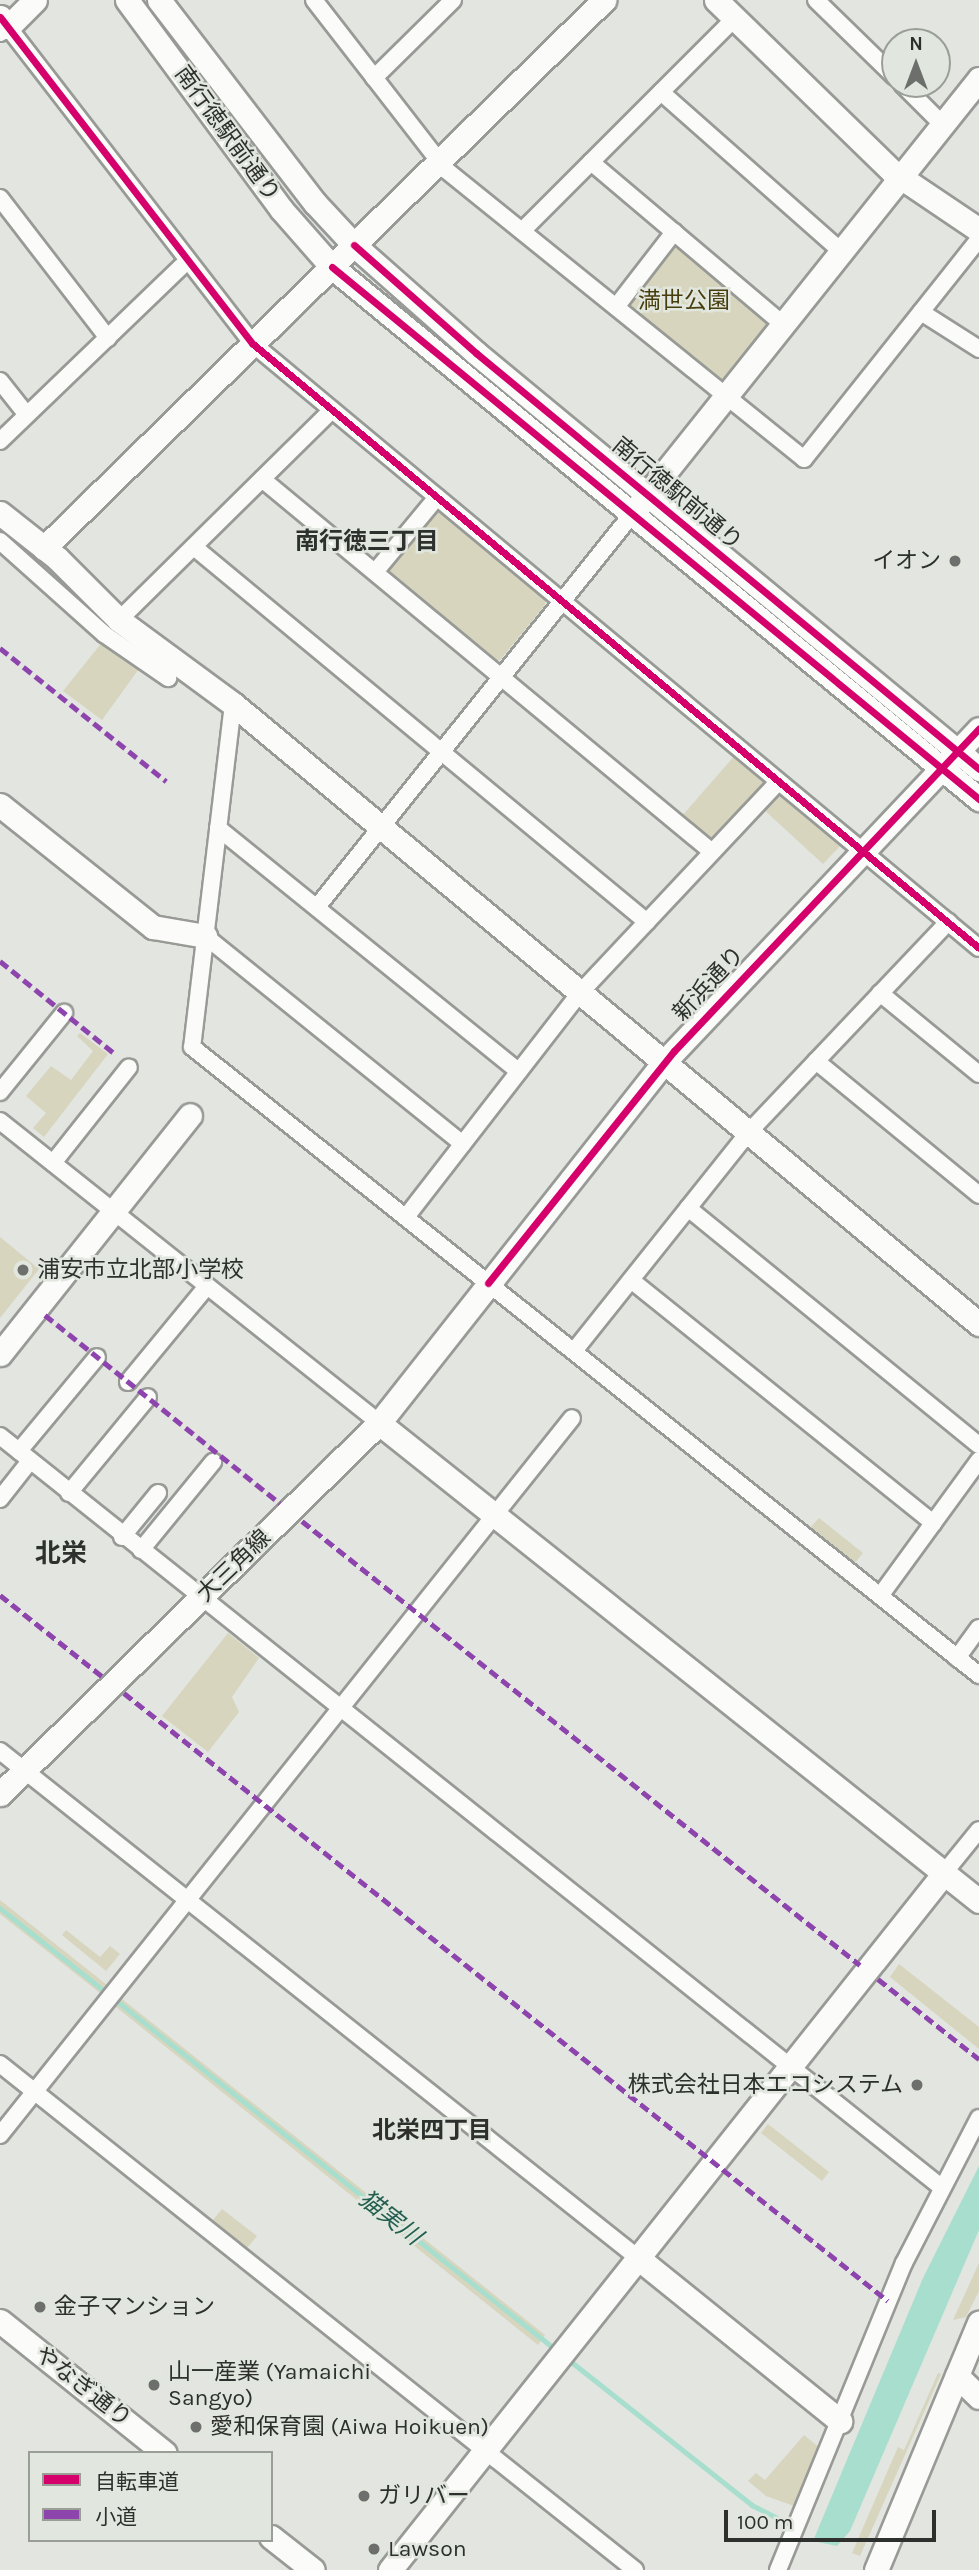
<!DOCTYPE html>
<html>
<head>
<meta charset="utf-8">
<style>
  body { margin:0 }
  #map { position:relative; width:979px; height:2570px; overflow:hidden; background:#e2e5e0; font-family:Karla,"Noto Sans JP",sans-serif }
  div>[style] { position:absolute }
  .green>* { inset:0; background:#d8d5be }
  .water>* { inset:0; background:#a8decd }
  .stream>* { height:4.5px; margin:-2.25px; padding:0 2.25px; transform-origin:2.25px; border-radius:2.25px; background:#a8decd }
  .roads { filter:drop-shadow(2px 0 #989a96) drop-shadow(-2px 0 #989a96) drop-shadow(0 2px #989a96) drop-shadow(0 -2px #989a96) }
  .street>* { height:16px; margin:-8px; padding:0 8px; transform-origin:8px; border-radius:8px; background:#fbfbfa }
  .secondary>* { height:23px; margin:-11.5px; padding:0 11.5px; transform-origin:11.5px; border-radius:11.5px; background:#fbfbfa }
  .quiet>* { height:5px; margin-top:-2.5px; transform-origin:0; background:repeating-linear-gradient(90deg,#8e44ad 0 10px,transparent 0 15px) }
  .cycleway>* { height:7px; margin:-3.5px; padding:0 3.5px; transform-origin:3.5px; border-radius:3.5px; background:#d6006c }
  .dots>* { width:19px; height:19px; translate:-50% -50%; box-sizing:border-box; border:4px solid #e1e7de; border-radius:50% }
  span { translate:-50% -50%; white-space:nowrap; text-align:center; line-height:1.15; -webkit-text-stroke:5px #e1e7de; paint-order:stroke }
  .street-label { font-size:23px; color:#2d302d }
  .park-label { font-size:23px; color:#483e0d }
  .poi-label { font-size:23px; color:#2d302d }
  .right { translate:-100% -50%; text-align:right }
  .left { translate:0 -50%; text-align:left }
  .neighbourhood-label { font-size:24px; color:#2d302d; font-weight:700 }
  .water-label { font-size:24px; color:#235f50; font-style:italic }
  .quarter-label { font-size:26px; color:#2d302d; font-weight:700 }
  .legend { position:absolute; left:28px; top:2451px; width:245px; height:91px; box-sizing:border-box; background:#e1e7de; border:2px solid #999e97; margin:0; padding:9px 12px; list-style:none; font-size:21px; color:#2d302d }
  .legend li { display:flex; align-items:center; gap:14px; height:35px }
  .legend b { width:35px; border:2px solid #999e97 }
  .north { position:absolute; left:881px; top:28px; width:70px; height:70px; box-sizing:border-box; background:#e1e7de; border:2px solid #999e97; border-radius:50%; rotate:0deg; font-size:19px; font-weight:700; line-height:28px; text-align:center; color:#2d302d }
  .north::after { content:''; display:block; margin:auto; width:24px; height:32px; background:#6c6f6c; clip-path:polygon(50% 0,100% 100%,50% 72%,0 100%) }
  .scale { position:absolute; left:724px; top:2510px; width:212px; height:32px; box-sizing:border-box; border:4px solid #2d302d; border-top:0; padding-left:9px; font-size:21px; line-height:24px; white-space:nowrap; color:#2d302d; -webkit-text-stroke:5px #e1e7de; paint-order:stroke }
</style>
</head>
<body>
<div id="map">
  <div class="green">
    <i style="clip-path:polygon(671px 242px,678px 242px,767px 319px,768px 325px,723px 381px,717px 382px,625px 307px)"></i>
    <i style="clip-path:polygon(432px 508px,440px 508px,546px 596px,545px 605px,500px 660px,493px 660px,386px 570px)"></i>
    <i style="clip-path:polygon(104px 640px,141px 666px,102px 720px,63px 691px)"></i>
    <i style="clip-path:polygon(736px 754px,765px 779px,765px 786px,716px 839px,709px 839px,682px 816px)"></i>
    <i style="clip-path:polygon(777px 792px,783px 793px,842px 844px,823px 864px,762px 808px)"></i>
    <i style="clip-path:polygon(80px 1033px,108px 1054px,44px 1137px,33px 1128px,46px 1113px,26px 1096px,51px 1066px,71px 1080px,93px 1051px,77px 1036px)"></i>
    <i style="clip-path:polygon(0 1237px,39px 1269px,0 1318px)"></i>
    <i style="clip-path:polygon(819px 1518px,863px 1553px,853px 1565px,808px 1530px)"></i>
    <i style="clip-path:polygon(228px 1633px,259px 1658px,232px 1697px,239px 1712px,208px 1752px,162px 1716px)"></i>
    <i style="clip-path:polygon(0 1900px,107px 1985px,100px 1993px,0 1914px)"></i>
    <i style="clip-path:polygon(66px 1930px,100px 1957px,110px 1946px,120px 1954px,106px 1971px,62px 1935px)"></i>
    <i style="clip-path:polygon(899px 1964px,979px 2027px,979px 2049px,890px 1977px)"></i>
    <i style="clip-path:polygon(122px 1999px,545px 2335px,538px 2345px,116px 2007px)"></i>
    <i style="clip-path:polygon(768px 2124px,829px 2172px,822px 2181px,761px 2133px)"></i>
    <i style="clip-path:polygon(222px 2209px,257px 2236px,247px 2248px,213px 2220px)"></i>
    <i style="clip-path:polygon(979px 2263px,979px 2291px,966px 2317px,953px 2320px)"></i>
    <i style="clip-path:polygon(938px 2373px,941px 2374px,860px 2556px,852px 2553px,898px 2447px,904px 2450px)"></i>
    <i style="clip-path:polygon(804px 2435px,821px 2449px,797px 2507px,766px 2496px,748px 2481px,756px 2473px,765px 2480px)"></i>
  </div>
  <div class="water">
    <i style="clip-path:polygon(979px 2166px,979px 2230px,850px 2531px,837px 2546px,813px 2541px,923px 2278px)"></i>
  </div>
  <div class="stream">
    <i style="left:0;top:1908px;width:709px;rotate:38.47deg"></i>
    <i style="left:568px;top:2359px;width:235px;rotate:38.4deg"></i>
    <i style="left:752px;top:2505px;width:36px;rotate:27deg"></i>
  </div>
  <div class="roads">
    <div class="street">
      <i style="left:314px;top:0;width:215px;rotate:52.2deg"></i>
      <i style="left:446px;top:170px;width:460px;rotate:38.9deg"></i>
      <i style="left:804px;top:459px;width:281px;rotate:-51.5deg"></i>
      <i style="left:816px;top:0;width:110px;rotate:44.3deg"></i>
      <i style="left:0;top:33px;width:10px;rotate:-37deg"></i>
      <i style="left:8px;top:27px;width:401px;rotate:52.3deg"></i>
      <i style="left:253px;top:344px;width:944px;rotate:39.76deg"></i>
      <i style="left:374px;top:78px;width:111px;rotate:-44.6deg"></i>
      <i style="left:902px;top:84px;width:58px;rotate:45deg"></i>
      <i style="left:661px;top:92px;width:242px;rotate:41.5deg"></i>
      <i style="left:591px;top:162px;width:253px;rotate:40.2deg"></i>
      <i style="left:0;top:198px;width:177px;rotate:52.4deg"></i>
      <i style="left:522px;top:231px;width:301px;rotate:-45deg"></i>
      <i style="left:616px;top:307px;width:95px;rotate:-52.3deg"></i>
      <i style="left:921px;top:312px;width:69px;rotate:32.5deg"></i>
      <i style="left:0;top:381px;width:43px;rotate:51.5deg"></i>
      <i style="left:0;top:441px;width:260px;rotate:-43.9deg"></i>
      <i style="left:262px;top:479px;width:584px;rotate:39.65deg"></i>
      <i style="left:0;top:541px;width:140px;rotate:41.8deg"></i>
      <i style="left:104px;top:634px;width:78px;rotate:34.5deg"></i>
      <i style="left:194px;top:547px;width:588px;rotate:39.62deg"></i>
      <i style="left:375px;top:572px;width:97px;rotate:-50.4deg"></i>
      <i style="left:119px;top:620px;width:299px;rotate:-44.6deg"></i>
      <i style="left:233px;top:704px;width:345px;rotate:96.8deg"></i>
      <i style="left:192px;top:1047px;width:1007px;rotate:38.59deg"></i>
      <i style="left:218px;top:828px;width:387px;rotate:39deg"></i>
      <i style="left:317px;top:907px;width:505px;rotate:-51.27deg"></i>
      <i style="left:205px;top:936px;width:331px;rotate:38.9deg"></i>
      <i style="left:880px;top:993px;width:128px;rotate:39.3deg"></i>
      <i style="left:816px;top:1061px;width:211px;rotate:39.4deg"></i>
      <i style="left:0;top:1092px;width:102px;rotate:-51deg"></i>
      <i style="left:0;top:1121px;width:485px;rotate:38.5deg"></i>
      <i style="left:53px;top:1163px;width:122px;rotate:-51.6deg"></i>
      <i style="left:688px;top:1208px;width:375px;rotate:39.2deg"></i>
      <i style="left:406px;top:1217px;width:284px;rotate:-52.2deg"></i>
      <i style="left:580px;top:993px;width:289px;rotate:-46.8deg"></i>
      <i style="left:631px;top:1280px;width:388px;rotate:38.8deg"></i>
      <i style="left:574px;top:1351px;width:279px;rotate:-51.4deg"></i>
      <i style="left:748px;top:1133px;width:291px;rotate:-46.5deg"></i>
      <i style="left:128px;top:1382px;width:124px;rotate:-50.5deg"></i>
      <i style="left:0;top:1436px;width:1204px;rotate:38.59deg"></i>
      <i style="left:19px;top:1451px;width:122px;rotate:-50.3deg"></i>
      <i style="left:69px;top:1493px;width:124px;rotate:-50.5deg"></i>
      <i style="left:0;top:1499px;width:48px;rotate:-51.7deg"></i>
      <i style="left:122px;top:1537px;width:57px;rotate:-50.7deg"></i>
      <i style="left:141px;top:1550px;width:114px;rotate:-50.7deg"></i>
      <i style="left:880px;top:1596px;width:168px;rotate:-53.9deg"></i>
      <i style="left:957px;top:1658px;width:37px;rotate:-54deg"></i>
      <i style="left:0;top:1751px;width:815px;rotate:38.47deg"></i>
      <i style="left:944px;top:1873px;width:55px;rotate:-50.9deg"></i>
      <i style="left:0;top:2064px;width:812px;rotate:38.55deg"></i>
      <i style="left:0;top:2135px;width:917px;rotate:-51.42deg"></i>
      <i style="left:778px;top:2570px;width:332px;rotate:-67.7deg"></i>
      <i style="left:904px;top:2263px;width:163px;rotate:-62.7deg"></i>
    </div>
    <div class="secondary">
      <i style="left:127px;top:0;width:260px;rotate:53.6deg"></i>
      <i style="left:281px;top:209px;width:77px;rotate:48.7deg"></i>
      <i style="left:332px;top:267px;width:838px;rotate:39.43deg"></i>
      <i style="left:159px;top:0;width:256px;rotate:52.5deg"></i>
      <i style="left:315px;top:203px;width:57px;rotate:47.1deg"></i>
      <i style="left:354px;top:245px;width:163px;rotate:41.5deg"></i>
      <i style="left:476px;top:353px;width:653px;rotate:39.59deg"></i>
      <i style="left:716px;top:0;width:247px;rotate:44.2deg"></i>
      <i style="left:893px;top:172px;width:104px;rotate:34deg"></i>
      <i style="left:0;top:17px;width:13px;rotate:51deg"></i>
      <i style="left:8px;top:27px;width:38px;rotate:-45deg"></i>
      <i style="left:639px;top:505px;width:545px;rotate:-51.41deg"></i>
      <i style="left:0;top:513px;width:73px;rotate:38.3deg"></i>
      <i style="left:57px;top:558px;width:88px;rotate:45deg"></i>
      <i style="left:119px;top:620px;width:142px;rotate:36.4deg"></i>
      <i style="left:233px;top:704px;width:970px;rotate:39.73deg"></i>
      <i style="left:44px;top:548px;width:784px;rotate:-44.38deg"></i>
      <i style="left:0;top:805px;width:196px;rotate:38.6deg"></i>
      <i style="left:153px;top:927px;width:53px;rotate:9.8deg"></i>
      <i style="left:0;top:1354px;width:305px;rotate:-51.5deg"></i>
      <i style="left:379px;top:1423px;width:767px;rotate:38.54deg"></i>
      <i style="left:0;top:1794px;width:530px;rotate:-44.39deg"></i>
      <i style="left:379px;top:1423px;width:460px;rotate:-51.7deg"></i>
      <i style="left:664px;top:1062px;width:458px;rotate:-46.6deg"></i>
      <i style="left:638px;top:2258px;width:260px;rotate:38.9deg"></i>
      <i style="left:0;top:2321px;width:211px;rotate:38.7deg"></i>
      <i style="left:957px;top:2376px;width:30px;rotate:44deg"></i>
      <i style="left:271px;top:2537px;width:53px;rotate:38.2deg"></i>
      <i style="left:390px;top:2570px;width:890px;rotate:-51.52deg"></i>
      <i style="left:876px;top:2570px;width:268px;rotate:-67.4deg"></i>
    </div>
  </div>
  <div class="quiet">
    <i style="left:0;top:648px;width:213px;rotate:38.7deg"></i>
    <i style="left:0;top:961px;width:146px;rotate:38.9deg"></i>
    <i style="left:45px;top:1315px;width:301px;rotate:38.7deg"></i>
    <i style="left:302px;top:1521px;width:713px;rotate:38.51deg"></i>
    <i style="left:0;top:1595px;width:130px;rotate:38.5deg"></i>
    <i style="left:124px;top:1693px;width:976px;rotate:38.51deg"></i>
    <i style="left:878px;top:1979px;width:129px;rotate:38.4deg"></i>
  </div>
  <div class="cycleway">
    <i style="left:0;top:17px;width:413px;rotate:52.3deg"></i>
    <i style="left:253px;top:344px;width:944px;rotate:39.76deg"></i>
    <i style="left:354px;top:245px;width:163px;rotate:41.5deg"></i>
    <i style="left:476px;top:353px;width:653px;rotate:39.59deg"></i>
    <i style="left:332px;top:267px;width:838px;rotate:39.43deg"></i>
    <i style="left:488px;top:1283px;width:297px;rotate:-51.3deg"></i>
    <i style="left:674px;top:1051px;width:444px;rotate:-46.6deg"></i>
  </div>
  <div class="dots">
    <i style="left:955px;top:561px;background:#6c6f6c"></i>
    <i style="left:23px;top:1270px;background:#6c6f6c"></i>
    <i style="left:917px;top:2085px;background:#6c6f6c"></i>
    <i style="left:40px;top:2307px;background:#6c6f6c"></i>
    <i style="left:154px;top:2385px;background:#6c6f6c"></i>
    <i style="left:196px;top:2427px;background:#6c6f6c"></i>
    <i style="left:364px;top:2496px;background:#6c6f6c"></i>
    <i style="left:374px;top:2549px;background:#6c6f6c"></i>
  </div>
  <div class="street-label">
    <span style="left:227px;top:134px;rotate:54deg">南行徳駅前通り</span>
    <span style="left:677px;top:494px;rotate:40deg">南行徳駅前通り</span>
    <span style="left:709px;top:984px;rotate:-47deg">新浜通り</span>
    <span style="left:234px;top:1566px;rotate:-44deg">大三角線</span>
    <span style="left:83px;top:2387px;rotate:38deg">やなぎ通り</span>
  </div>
  <div class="park-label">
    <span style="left:684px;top:301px">満世公園</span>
  </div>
  <div class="poi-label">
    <span class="right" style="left:941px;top:561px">イオン</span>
    <span class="left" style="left:37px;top:1270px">浦安市立北部小学校</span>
    <span class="right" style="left:903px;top:2085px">株式会社日本エコシステム</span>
    <span class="left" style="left:54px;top:2307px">金子マンション</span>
    <span class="left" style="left:168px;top:2385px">山一産業 (Yamaichi<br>Sangyo)</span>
    <span class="left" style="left:210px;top:2427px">愛和保育園 (Aiwa Hoikuen)</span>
    <span class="left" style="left:378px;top:2496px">ガリバー</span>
    <span class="left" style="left:388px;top:2549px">Lawson</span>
  </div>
  <div class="neighbourhood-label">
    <span style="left:367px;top:542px">南行徳三丁目</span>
    <span style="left:432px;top:2131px">北栄四丁目</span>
  </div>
  <div class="water-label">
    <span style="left:390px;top:2218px;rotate:38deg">猫実川</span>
  </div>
  <div class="quarter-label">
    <span style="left:61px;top:1554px">北栄</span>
  </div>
  <ul class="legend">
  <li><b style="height:9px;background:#d6006c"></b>自転車道</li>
  <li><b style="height:9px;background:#8e44ad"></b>小道</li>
  </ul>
  <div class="north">N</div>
  <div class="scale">100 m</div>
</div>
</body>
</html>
